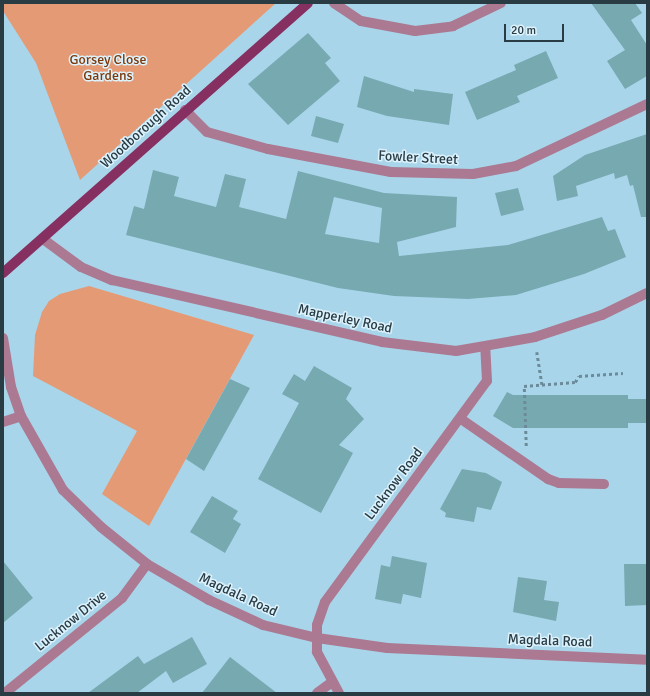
<!DOCTYPE html>
<html>
<head>
<meta charset="utf-8">
<style>
  body { margin:0 }
  #map { position:relative; width:650px; height:696px; overflow:hidden; background:#a9d5ea; font-family:Signika,sans-serif }
  div>[style] { position:absolute }
  .green>* { inset:0; background:#e49a74 }
  .building>* { inset:0; background:#77a9b1 }
  .path>* { height:2.5px; margin-top:-1.25px; transform-origin:0; background:repeating-linear-gradient(90deg,#6c8b9a 0 3px,transparent 0 6px) }
  .minor>* { height:10px; margin:-5px; padding:0 5px; transform-origin:5px; border-radius:5px; background:#ab7a92 }
  .major>* { height:10px; margin:-5px; padding:0 5px; transform-origin:5px; border-radius:5px; background:#863061 }
  span { translate:-50% -50%; white-space:nowrap; text-align:center; line-height:1.15; -webkit-text-stroke:3px #dcf2fd; paint-order:stroke }
  .park-label { font-size:14px; color:#7e390b }
  .street-label { font-size:14px; color:#293b43 }
  .frame { position:absolute; inset:0; border:4px solid #293b43; pointer-events:none }
  .scale { position:absolute; left:504px; top:24px; width:60px; height:18px; box-sizing:border-box; border:2px solid #293b43; border-top:0; padding-left:5px; font-size:12px; line-height:14px; white-space:nowrap; color:#293b43; -webkit-text-stroke:3px #dcf2fd; paint-order:stroke }
</style>
</head>
<body>
<div id="map">
  <div class="green">
    <i style="clip-path:polygon(3px 3px,276px 3px,80px 180px,36px 63px,3px 11px)"></i>
    <i style="clip-path:polygon(89px 286px,254px 335px,149px 526px,102px 494px,137px 431px,33px 376px,35px 335px,42px 312px,49px 301px,60px 294px)"></i>
  </div>
  <div class="building">
    <i style="clip-path:polygon(591px 3px,635px 3px,642px 13px,631px 20px,647px 45px,647px 76px,625px 89px,607px 61px,625px 50px)"></i>
    <i style="clip-path:polygon(308px 33px,331px 58px,325px 63px,340px 81px,288px 125px,248px 84px)"></i>
    <i style="clip-path:polygon(546px 51px,558px 78px,517px 96px,520px 102px,477px 120px,465px 92px,516px 70px,514px 65px)"></i>
    <i style="clip-path:polygon(364px 76px,414px 92px,414px 89px,453px 94px,449px 125px,387px 116px,357px 107px)"></i>
    <i style="clip-path:polygon(316px 116px,344px 124px,338px 143px,311px 136px)"></i>
    <i style="clip-path:polygon(647px 134px,647px 217px,641px 217px,633px 185px,630px 186px,627px 175px,615px 179px,614px 173px,576px 186px,578px 196px,557px 201px,553px 176px,585px 155px)"></i>
    <i style="clip-path:polygon(evenodd,153px 170px,179px 177px,174px 196px,216px 207px,225px 174px,246px 179px,239px 207px,286px 219px,298px 171px,384px 193px,457px 197px,456px 227px,397px 242px,399px 256px,508px 245px,602px 217px,608px 231px,615px 229px,626px 257px,584px 274px,516px 295px,468px 299px,394px 296px,338px 288px,126px 235px,134px 206px,144px 209px,153px 170px,334px 197px,382px 208px,379px 243px,325px 234px,334px 197px)"></i>
    <i style="clip-path:polygon(518px 188px,524px 210px,501px 216px,495px 193px)"></i>
    <i style="clip-path:polygon(314px 366px,352px 388px,346px 399px,364px 419px,339px 445px,353px 453px,321px 513px,258px 479px,299px 403px,282px 394px,294px 374px,305px 381px)"></i>
    <i style="clip-path:polygon(230px 379px,250px 388px,204px 471px,186px 459px)"></i>
    <i style="clip-path:polygon(507px 392px,513px 395px,628px 395px,628px 399px,647px 399px,647px 423px,628px 423px,628px 428px,513px 428px,493px 416px)"></i>
    <i style="clip-path:polygon(462px 469px,486px 473px,502px 482px,491px 510px,477px 507px,474px 522px,445px 517px,446px 513px,440px 509px)"></i>
    <i style="clip-path:polygon(212px 496px,238px 511px,233px 519px,241px 524px,225px 553px,190px 532px)"></i>
    <i style="clip-path:polygon(392px 556px,427px 563px,421px 598px,403px 594px,401px 604px,375px 599px,381px 565px,390px 567px)"></i>
    <i style="clip-path:polygon(3px 561px,33px 598px,3px 623px)"></i>
    <i style="clip-path:polygon(624px 564px,647px 564px,647px 605px,625px 606px)"></i>
    <i style="clip-path:polygon(518px 577px,547px 581px,544px 600px,559px 602px,556px 621px,513px 612px)"></i>
    <i style="clip-path:polygon(192px 637px,207px 664px,173px 683px,166px 671px,137px 693px,88px 693px,138px 656px,144px 664px)"></i>
    <i style="clip-path:polygon(230px 657px,277px 693px,202px 693px)"></i>
  </div>
  <div class="path">
    <i style="left:537px;top:352px;width:33px;rotate:81deg"></i>
    <i style="left:526px;top:446px;width:60px;rotate:-91.9deg"></i>
    <i style="left:524px;top:386px;width:51px;rotate:-4.5deg"></i>
    <i style="left:575px;top:382px;width:7px;rotate:-56deg"></i>
    <i style="left:579px;top:376px;width:44px;rotate:-3.9deg"></i>
  </div>
  <div class="minor">
    <i style="left:334px;top:3px;width:32px;rotate:34deg"></i>
    <i style="left:361px;top:21px;width:55px;rotate:10.5deg"></i>
    <i style="left:415px;top:31px;width:38px;rotate:-7deg"></i>
    <i style="left:453px;top:26px;width:53px;rotate:-25.6deg"></i>
    <i style="left:185px;top:110px;width:31px;rotate:45deg"></i>
    <i style="left:207px;top:132px;width:63px;rotate:15.6deg"></i>
    <i style="left:268px;top:149px;width:125px;rotate:10.6deg"></i>
    <i style="left:391px;top:172px;width:82px;rotate:1.4deg"></i>
    <i style="left:473px;top:174px;width:44px;rotate:-10.5deg"></i>
    <i style="left:516px;top:166px;width:145px;rotate:-25.3deg"></i>
    <i style="left:43px;top:239px;width:47px;rotate:36.4deg"></i>
    <i style="left:81px;top:267px;width:34px;rotate:23deg"></i>
    <i style="left:112px;top:280px;width:277px;rotate:12.9deg"></i>
    <i style="left:382px;top:342px;width:75px;rotate:6.9deg"></i>
    <i style="left:456px;top:351px;width:80px;rotate:-10deg"></i>
    <i style="left:535px;top:337px;width:71px;rotate:-18.2deg"></i>
    <i style="left:602px;top:315px;width:50px;rotate:-26.1deg"></i>
    <i style="left:3px;top:338px;width:50px;rotate:80.7deg"></i>
    <i style="left:11px;top:387px;width:31px;rotate:71deg"></i>
    <i style="left:21px;top:416px;width:85px;rotate:60.4deg"></i>
    <i style="left:63px;top:490px;width:53px;rotate:44.2deg"></i>
    <i style="left:101px;top:527px;width:59px;rotate:38.8deg"></i>
    <i style="left:147px;top:564px;width:72px;rotate:30.1deg"></i>
    <i style="left:209px;top:600px;width:60px;rotate:24.8deg"></i>
    <i style="left:263px;top:625px;width:56px;rotate:13.5deg"></i>
    <i style="left:317px;top:638px;width:71px;rotate:8.1deg"></i>
    <i style="left:387px;top:648px;width:260px;rotate:2.6deg"></i>
    <i style="left:461px;top:419px;width:106px;rotate:34.6deg"></i>
    <i style="left:548px;top:479px;width:12px;rotate:20deg"></i>
    <i style="left:559px;top:483px;width:45px;rotate:1.3deg"></i>
    <i style="left:3px;top:422px;width:19px;rotate:-18deg"></i>
    <i style="left:5px;top:693px;width:151px;rotate:-39.1deg"></i>
    <i style="left:122px;top:598px;width:42px;rotate:-53.7deg"></i>
    <i style="left:317px;top:693px;width:19px;rotate:-36deg"></i>
    <i style="left:339px;top:693px;width:47px;rotate:-118.2deg"></i>
    <i style="left:317px;top:652px;width:27px;rotate:-90deg"></i>
    <i style="left:317px;top:625px;width:24px;rotate:-71deg"></i>
    <i style="left:325px;top:602px;width:274px;rotate:-53.8deg"></i>
    <i style="left:487px;top:381px;width:34px;rotate:-93deg"></i>
  </div>
  <div class="major">
    <i style="left:3px;top:273px;width:407px;rotate:-41.5deg"></i>
  </div>
  <div class="park-label">
    <span style="left:108px;top:68px">Gorsey Close<br>Gardens</span>
  </div>
  <div class="street-label">
    <span style="left:146px;top:127px;rotate:-42deg">Woodborough Road</span>
    <span style="left:418px;top:158px;rotate:3deg">Fowler Street</span>
    <span style="left:345px;top:319px;rotate:12deg">Mapperley Road</span>
    <span style="left:394px;top:484px;rotate:-53deg">Lucknow Road</span>
    <span style="left:238px;top:595px;rotate:25deg">Magdala Road</span>
    <span style="left:71px;top:621px;rotate:-39deg">Lucknow Drive</span>
    <span style="left:550px;top:641px;rotate:2deg">Magdala Road</span>
  </div>
  <div class="frame"></div>
  <div class="scale">20 m</div>
</div>
</body>
</html>
